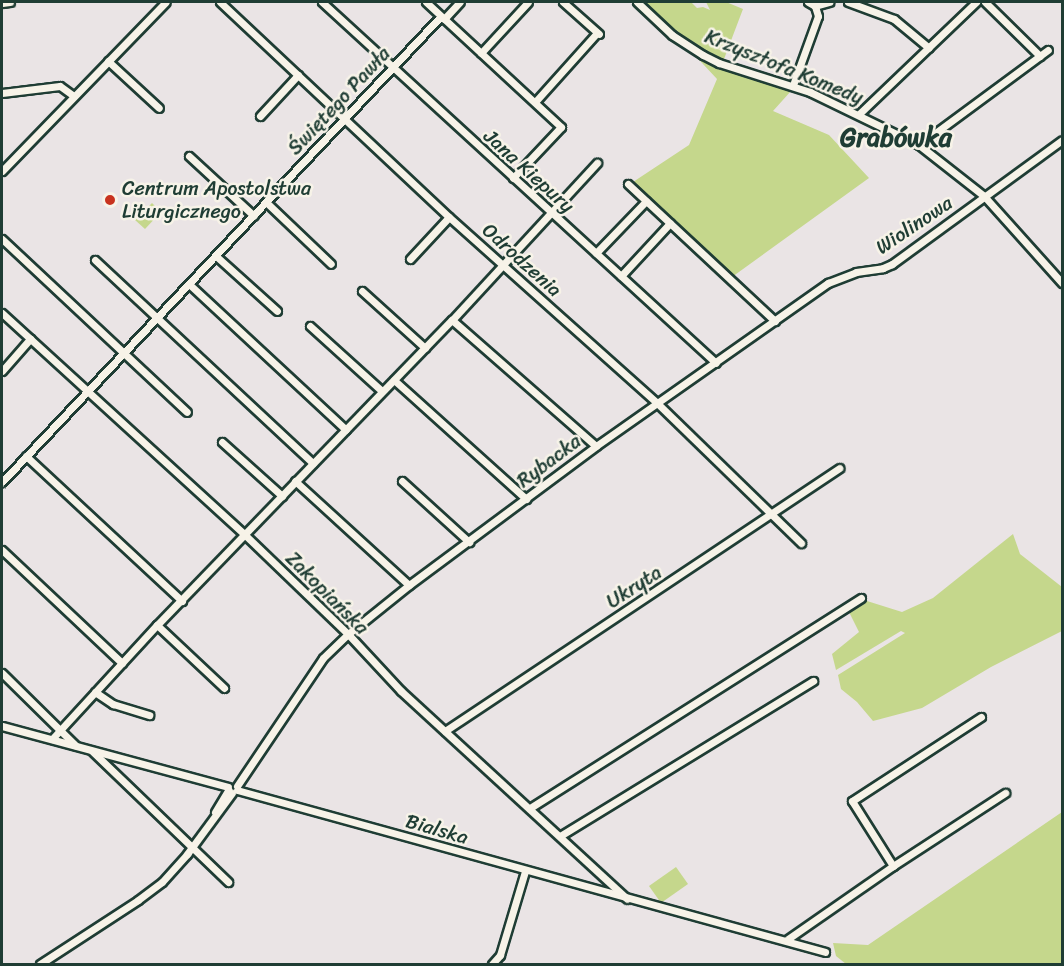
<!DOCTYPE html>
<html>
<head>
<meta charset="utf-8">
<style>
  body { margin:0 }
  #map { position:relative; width:1064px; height:966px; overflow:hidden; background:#eae4e5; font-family:Sriracha,sans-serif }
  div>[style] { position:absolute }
  .green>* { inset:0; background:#c5d78c }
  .roads { filter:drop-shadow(2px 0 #1f3d34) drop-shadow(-2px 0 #1f3d34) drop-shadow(0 2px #1f3d34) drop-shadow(0 -2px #1f3d34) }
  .minor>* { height:7px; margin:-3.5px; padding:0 3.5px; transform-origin:3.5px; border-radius:3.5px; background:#f7f3e8 }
  .dots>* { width:16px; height:16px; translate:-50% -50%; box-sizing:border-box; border:3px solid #f7f3e8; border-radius:50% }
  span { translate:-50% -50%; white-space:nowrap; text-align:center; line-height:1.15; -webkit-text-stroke:5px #f7f3e8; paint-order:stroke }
  .street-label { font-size:20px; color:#1f3d34 }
  .poi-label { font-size:20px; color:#1f3d34 }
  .left { translate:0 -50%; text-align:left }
  .district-label { font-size:26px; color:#1f3d34; font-weight:700 }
  .frame { position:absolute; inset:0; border:3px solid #1f3d34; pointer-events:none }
</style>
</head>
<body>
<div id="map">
  <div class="green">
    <i style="clip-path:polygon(645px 2px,691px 2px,697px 8px,703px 7px,710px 10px,706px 2px,726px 2px,743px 9px,721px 67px,751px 79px,791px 91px,773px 111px,829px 135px,869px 178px,732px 277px,630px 184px,689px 145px,717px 79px)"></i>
    <i style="clip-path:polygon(152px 203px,161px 212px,145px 229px,135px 220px)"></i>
    <i style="clip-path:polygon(1013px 534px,1020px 554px,1062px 587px,1062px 631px,991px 667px,922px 708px,873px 721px,857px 702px,841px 689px,838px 675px,905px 633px,901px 631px,836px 670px,832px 654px,859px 632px,849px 612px,867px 601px,902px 612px,933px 598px)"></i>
    <i style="clip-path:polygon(1062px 812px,1062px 964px,846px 964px,836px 956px,833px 943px,868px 945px)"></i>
    <i style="clip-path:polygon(676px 867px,688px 884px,661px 903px,649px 886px)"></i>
  </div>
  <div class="roads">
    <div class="minor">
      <i style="left:220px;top:2px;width:314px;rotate:43.2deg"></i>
      <i style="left:449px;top:217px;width:279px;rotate:41.8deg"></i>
      <i style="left:657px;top:403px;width:201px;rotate:44.2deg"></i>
      <i style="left:322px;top:2px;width:534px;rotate:42.5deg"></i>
      <i style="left:426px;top:2px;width:184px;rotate:42.8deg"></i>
      <i style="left:561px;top:127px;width:70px;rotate:133.3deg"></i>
      <i style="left:563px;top:2px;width:48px;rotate:41.6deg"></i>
      <i style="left:637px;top:2px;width:48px;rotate:43.3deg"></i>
      <i style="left:672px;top:35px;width:37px;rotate:33deg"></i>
      <i style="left:703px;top:55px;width:18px;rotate:27deg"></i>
      <i style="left:719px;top:63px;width:96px;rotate:17.7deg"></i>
      <i style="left:810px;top:92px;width:121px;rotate:25.9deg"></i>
      <i style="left:919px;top:145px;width:83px;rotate:38.1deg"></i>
      <i style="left:984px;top:196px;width:117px;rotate:48.1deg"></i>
      <i style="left:848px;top:2px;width:49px;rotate:20.3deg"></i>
      <i style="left:894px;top:19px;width:45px;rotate:39.6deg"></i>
      <i style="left:985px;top:2px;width:77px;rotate:44.5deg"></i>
      <i style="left:2px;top:3px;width:8px;rotate:-7deg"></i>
      <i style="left:815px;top:6px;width:15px;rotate:-16deg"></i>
      <i style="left:444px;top:19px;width:23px;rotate:-47deg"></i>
      <i style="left:481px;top:53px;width:69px;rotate:-47.3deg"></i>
      <i style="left:108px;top:61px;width:69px;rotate:42.7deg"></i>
      <i style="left:793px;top:85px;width:73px;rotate:-70.1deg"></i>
      <i style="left:818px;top:16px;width:10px;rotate:-107deg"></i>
      <i style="left:815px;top:6px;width:8px;rotate:-150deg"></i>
      <i style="left:2px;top:93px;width:58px;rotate:-6.9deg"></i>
      <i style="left:60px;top:86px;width:17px;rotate:36deg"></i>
      <i style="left:535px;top:102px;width:93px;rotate:-48.1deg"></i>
      <i style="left:859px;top:114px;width:162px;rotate:-43.7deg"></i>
      <i style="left:260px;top:116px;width:56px;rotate:-47.2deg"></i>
      <i style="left:919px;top:145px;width:160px;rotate:-36.4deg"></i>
      <i style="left:189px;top:156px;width:88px;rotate:42.7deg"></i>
      <i style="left:2px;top:171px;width:235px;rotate:-45.9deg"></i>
      <i style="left:628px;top:184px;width:201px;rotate:43deg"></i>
      <i style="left:267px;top:203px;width:88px;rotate:43.6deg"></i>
      <i style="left:2px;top:239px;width:253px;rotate:43.1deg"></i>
      <i style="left:596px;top:253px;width:72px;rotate:-46.1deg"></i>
      <i style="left:216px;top:256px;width:82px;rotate:42deg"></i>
      <i style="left:410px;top:259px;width:57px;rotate:-47.1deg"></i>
      <i style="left:95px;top:260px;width:298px;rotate:43deg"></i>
      <i style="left:621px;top:276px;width:72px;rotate:-47.2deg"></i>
      <i style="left:189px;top:284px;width:214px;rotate:42.9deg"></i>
      <i style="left:362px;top:291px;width:85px;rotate:42.1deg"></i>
      <i style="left:2px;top:313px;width:328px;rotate:42.4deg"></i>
      <i style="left:244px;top:534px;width:144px;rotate:43.9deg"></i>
      <i style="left:348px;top:634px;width:78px;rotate:47.1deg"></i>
      <i style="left:401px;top:691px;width:307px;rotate:42.6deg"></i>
      <i style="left:452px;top:320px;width:191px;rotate:41.2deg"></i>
      <i style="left:310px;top:326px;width:97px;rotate:42.1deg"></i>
      <i style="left:2px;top:371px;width:43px;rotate:-48.8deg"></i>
      <i style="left:394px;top:380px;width:178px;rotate:42deg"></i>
      <i style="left:222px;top:442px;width:81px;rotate:42deg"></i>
      <i style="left:26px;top:456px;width:213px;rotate:42.9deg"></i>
      <i style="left:295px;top:481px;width:154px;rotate:42.4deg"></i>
      <i style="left:402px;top:481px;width:91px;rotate:42.3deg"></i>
      <i style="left:2px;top:482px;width:640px;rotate:-46.71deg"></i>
      <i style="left:2px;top:550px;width:165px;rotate:43.3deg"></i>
      <i style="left:157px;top:625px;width:92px;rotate:43.2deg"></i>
      <i style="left:2px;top:673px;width:103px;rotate:44.6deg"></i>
      <i style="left:95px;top:692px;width:22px;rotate:34deg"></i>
      <i style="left:113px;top:704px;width:38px;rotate:17deg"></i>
      <i style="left:2px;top:726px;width:234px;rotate:15.1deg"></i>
      <i style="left:445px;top:731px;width:474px;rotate:-33.7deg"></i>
      <i style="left:52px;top:739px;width:155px;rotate:-47.4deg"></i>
      <i style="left:157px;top:625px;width:424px;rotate:-46deg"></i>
      <i style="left:452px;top:320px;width:214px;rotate:-47.3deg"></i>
      <i style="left:92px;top:751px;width:189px;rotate:43.9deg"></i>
      <i style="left:237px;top:786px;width:154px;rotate:-56.1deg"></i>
      <i style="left:323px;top:658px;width:35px;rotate:-44deg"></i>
      <i style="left:348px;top:634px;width:78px;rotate:-38.8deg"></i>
      <i style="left:409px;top:585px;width:233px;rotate:-36.6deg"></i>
      <i style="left:596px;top:446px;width:284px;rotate:-35.1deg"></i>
      <i style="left:828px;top:283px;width:30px;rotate:-21deg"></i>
      <i style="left:856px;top:272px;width:27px;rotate:-8deg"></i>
      <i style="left:883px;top:268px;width:10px;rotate:-24deg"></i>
      <i style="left:892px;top:264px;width:210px;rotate:-36.1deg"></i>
      <i style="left:237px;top:790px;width:610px;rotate:15.4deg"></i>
      <i style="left:530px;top:808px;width:392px;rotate:-32.4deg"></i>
      <i style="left:215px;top:812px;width:26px;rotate:-59deg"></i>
      <i style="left:560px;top:836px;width:297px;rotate:-31.5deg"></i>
      <i style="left:893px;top:866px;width:77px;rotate:-122.2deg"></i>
      <i style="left:852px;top:801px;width:154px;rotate:-33.1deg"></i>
      <i style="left:788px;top:939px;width:128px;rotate:-34.8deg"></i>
      <i style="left:893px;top:866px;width:134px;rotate:-33.1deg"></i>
      <i style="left:40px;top:964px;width:117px;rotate:-33.1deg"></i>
      <i style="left:138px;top:900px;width:30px;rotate:-37deg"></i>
      <i style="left:162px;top:882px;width:38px;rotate:-48deg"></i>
      <i style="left:187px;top:854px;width:76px;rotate:-53.6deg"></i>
      <i style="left:492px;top:964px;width:12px;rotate:-48deg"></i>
      <i style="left:500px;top:955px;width:88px;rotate:-73.4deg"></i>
    </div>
  </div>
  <div class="dots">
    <i style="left:110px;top:200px;background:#c8321e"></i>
  </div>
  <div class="street-label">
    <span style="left:784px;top:67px;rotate:22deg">Krzysztofa Komedy</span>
    <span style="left:339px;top:101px;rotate:-47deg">Świętego Pawła</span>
    <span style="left:529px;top:171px;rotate:42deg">Jana Kiepury</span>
    <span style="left:914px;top:225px;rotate:-34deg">Wiolinowa</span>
    <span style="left:522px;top:260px;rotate:42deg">Odrodzenia</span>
    <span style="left:549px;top:461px;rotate:-37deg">Rybacka</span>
    <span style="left:634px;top:587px;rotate:-33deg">Ukryta</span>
    <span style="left:327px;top:593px;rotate:45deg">Zakopiańska</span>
    <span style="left:437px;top:829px;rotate:16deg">Bialska</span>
  </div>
  <div class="poi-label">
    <span class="left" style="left:122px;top:200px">Centrum Apostolstwa<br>Liturgicznego</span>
  </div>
  <div class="district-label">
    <span style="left:896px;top:138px">Grabówka</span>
  </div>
  <div class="frame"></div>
</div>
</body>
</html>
